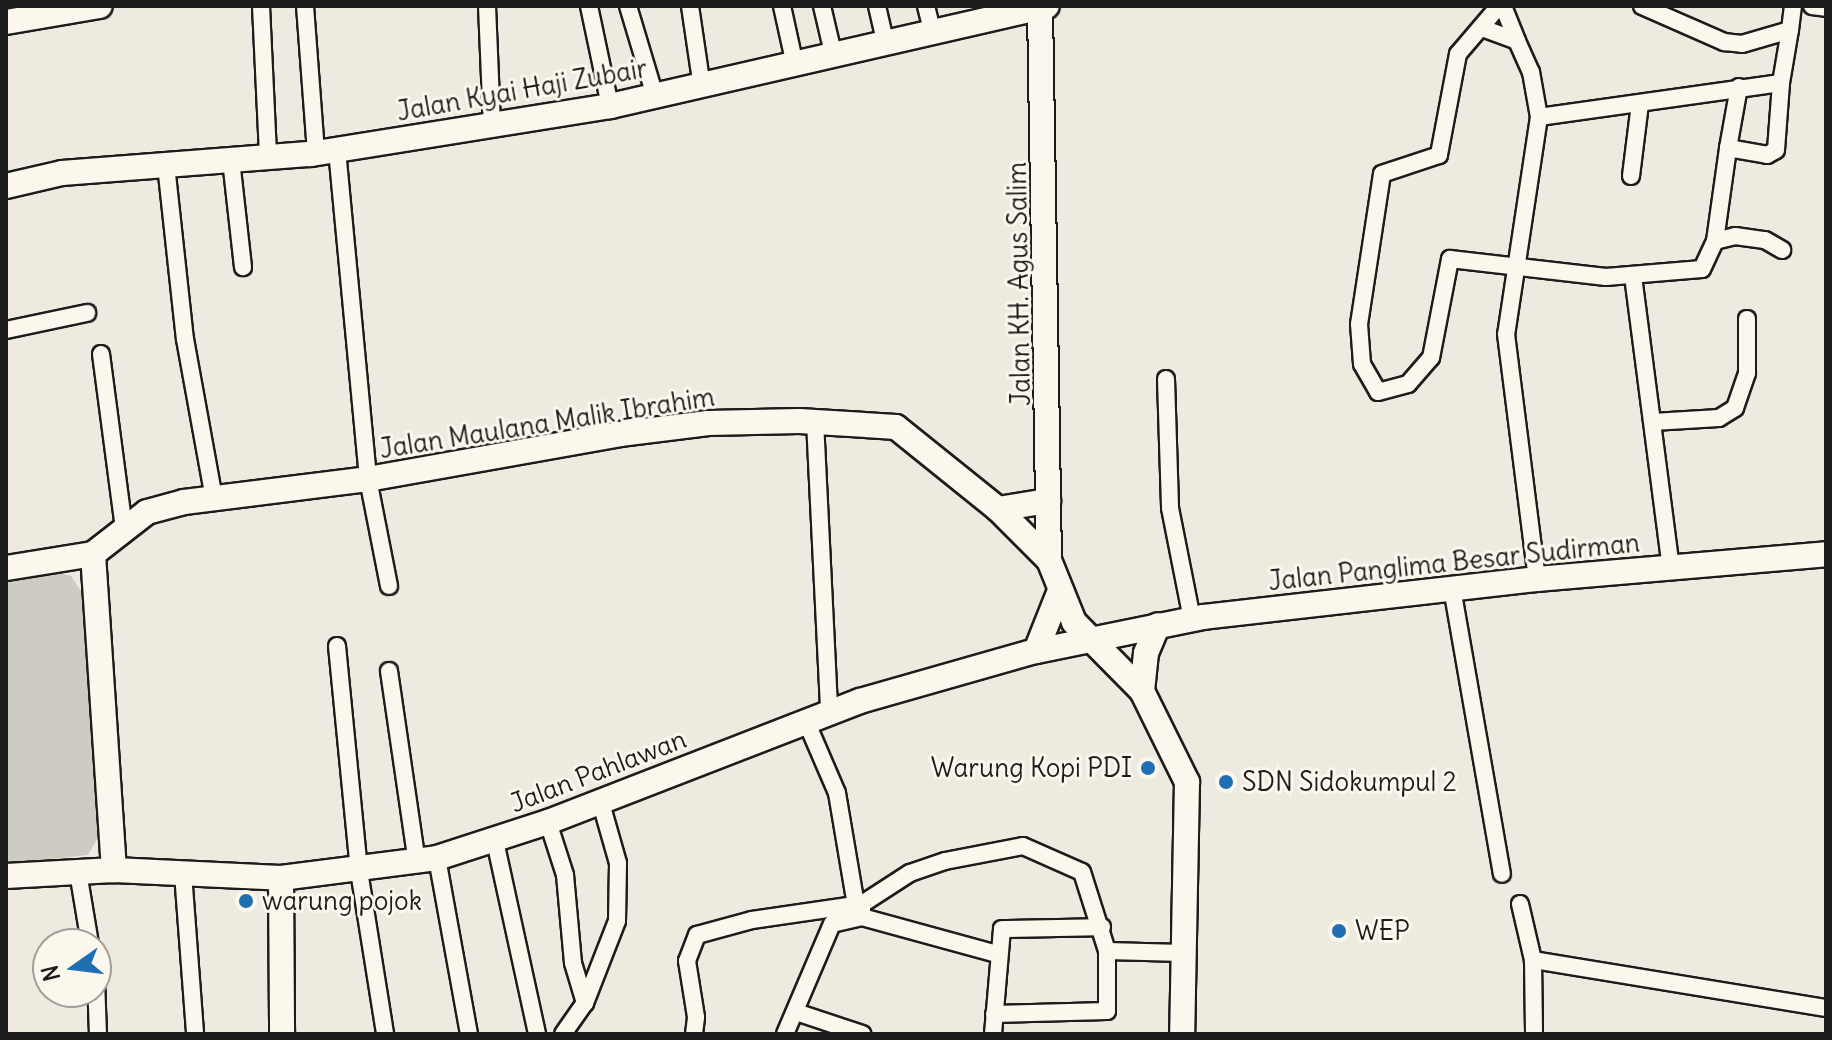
<!DOCTYPE html>
<html>
<head>
<meta charset="utf-8">
<style>
  body { margin:0 }
  #map { position:relative; width:1832px; height:1040px; overflow:hidden; background:#eeeadf; font-family:Delius,sans-serif }
  div>[style] { position:absolute }
  .green>* { inset:0; background:#ceccc2 }
  .roads { filter:drop-shadow(2px 0 #1c1c1c) drop-shadow(-2px 0 #1c1c1c) drop-shadow(0 2px #1c1c1c) drop-shadow(0 -2px #1c1c1c) }
  .street>* { height:16px; margin:-8px; padding:0 8px; transform-origin:8px; border-radius:8px; background:#fbf7ec }
  .secondary>* { height:24px; margin:-12px; padding:0 12px; transform-origin:12px; border-radius:12px; background:#fbf7ec }
  .dots>* { width:22px; height:22px; translate:-50% -50%; box-sizing:border-box; border:4px solid #fbf7ec; border-radius:50% }
  span { translate:-50% -50%; white-space:nowrap; text-align:center; line-height:1.15; -webkit-text-stroke:6px #fbf7ec; paint-order:stroke }
  .street-label { font-size:26px; color:#1c1c1c }
  .poi-label { font-size:26px; color:#1c1c1c }
  .right { translate:-100% -50%; text-align:right }
  .left { translate:0 -50%; text-align:left }
  .frame { position:absolute; inset:0; border:8px solid #1c1c1c; pointer-events:none }
  .north { position:absolute; left:32px; top:928px; width:80px; height:80px; box-sizing:border-box; background:#fbf7ec; border:2px solid #a29f99; border-radius:50%; rotate:256deg; font-size:22px; font-weight:700; line-height:32px; text-align:center; color:#1c1c1c }
  .north::after { content:''; display:block; margin:auto; width:28px; height:36px; background:#1f6fb2; clip-path:polygon(50% 0,100% 100%,50% 72%,0 100%) }
</style>
</head>
<body>
<div id="map">
  <div class="green">
    <i style="clip-path:polygon(60px 573px,71px 576px,85px 597px,104px 827px,88px 855px,6px 864px,6px 583px)"></i>
  </div>
  <div class="roads">
    <div class="street">
      <i style="left:261px;top:6px;width:151px;rotate:87.3deg"></i>
      <i style="left:305px;top:6px;width:147px;rotate:85.7deg"></i>
      <i style="left:487px;top:6px;width:119px;rotate:87.6deg"></i>
      <i style="left:589px;top:6px;width:102px;rotate:78.1deg"></i>
      <i style="left:628px;top:6px;width:94px;rotate:73.3deg"></i>
      <i style="left:690px;top:6px;width:82px;rotate:81.6deg"></i>
      <i style="left:782px;top:6px;width:60px;rotate:77.6deg"></i>
      <i style="left:822px;top:6px;width:52px;rotate:76.8deg"></i>
      <i style="left:877px;top:6px;width:40px;rotate:77deg"></i>
      <i style="left:926px;top:6px;width:29px;rotate:76deg"></i>
      <i style="left:1499px;top:6px;width:63px;rotate:130.5deg"></i>
      <i style="left:1458px;top:54px;width:103px;rotate:100.7deg"></i>
      <i style="left:1439px;top:155px;width:60px;rotate:161.6deg"></i>
      <i style="left:1382px;top:174px;width:152px;rotate:98.7deg"></i>
      <i style="left:1359px;top:324px;width:40px;rotate:85.7deg"></i>
      <i style="left:1362px;top:364px;width:32px;rotate:60deg"></i>
      <i style="left:1378px;top:392px;width:31px;rotate:-15deg"></i>
      <i style="left:1408px;top:384px;width:35px;rotate:-49deg"></i>
      <i style="left:1431px;top:358px;width:101px;rotate:-79.1deg"></i>
      <i style="left:1450px;top:259px;width:157px;rotate:6.6deg"></i>
      <i style="left:1606px;top:277px;width:96px;rotate:-4.8deg"></i>
      <i style="left:1702px;top:269px;width:31px;rotate:-65deg"></i>
      <i style="left:1715px;top:241px;width:94px;rotate:-82deg"></i>
      <i style="left:1503px;top:6px;width:38px;rotate:68deg"></i>
      <i style="left:1642px;top:6px;width:90px;rotate:23.7deg"></i>
      <i style="left:1724px;top:42px;width:18px;rotate:6deg"></i>
      <i style="left:1742px;top:44px;width:50px;rotate:-16.3deg"></i>
      <i style="left:1790px;top:30px;width:24px;rotate:-83deg"></i>
      <i style="left:1812px;top:6px;width:14px;rotate:8deg"></i>
      <i style="left:1482px;top:28px;width:37px;rotate:20deg"></i>
      <i style="left:1517px;top:41px;width:34px;rotate:66deg"></i>
      <i style="left:1531px;top:72px;width:46px;rotate:79.9deg"></i>
      <i style="left:1539px;top:117px;width:219px;rotate:98.6deg"></i>
      <i style="left:1506px;top:334px;width:247px;rotate:82.8deg"></i>
      <i style="left:1739px;top:87px;width:62px;rotate:100.2deg"></i>
      <i style="left:1728px;top:148px;width:40px;rotate:10deg"></i>
      <i style="left:1767px;top:155px;width:10px;rotate:-29deg"></i>
      <i style="left:1776px;top:150px;width:67px;rotate:-85.7deg"></i>
      <i style="left:1539px;top:117px;width:244px;rotate:-8deg"></i>
      <i style="left:1781px;top:83px;width:54px;rotate:-80.4deg"></i>
      <i style="left:337px;top:150px;width:330px;rotate:84.6deg"></i>
      <i style="left:368px;top:479px;width:109px;rotate:78.9deg"></i>
      <i style="left:231px;top:160px;width:108px;rotate:83.6deg"></i>
      <i style="left:166px;top:165px;width:175px;rotate:83.8deg"></i>
      <i style="left:185px;top:339px;width:162px;rotate:79.7deg"></i>
      <i style="left:1631px;top:176px;width:73px;rotate:-82.9deg"></i>
      <i style="left:1715px;top:241px;width:21px;rotate:-14deg"></i>
      <i style="left:1735px;top:236px;width:30px;rotate:8deg"></i>
      <i style="left:1765px;top:240px;width:20px;rotate:30deg"></i>
      <i style="left:1633px;top:276px;width:294px;rotate:82.6deg"></i>
      <i style="left:6px;top:330px;width:83px;rotate:-11.9deg"></i>
      <i style="left:101px;top:354px;width:176px;rotate:82.5deg"></i>
      <i style="left:1166px;top:379px;width:129px;rotate:88.2deg"></i>
      <i style="left:1170px;top:508px;width:113px;rotate:78.8deg"></i>
      <i style="left:815px;top:421px;width:291px;rotate:87.2deg"></i>
      <i style="left:1653px;top:422px;width:66px;rotate:-3.5deg"></i>
      <i style="left:1719px;top:418px;width:19px;rotate:-32deg"></i>
      <i style="left:1735px;top:408px;width:37px;rotate:-71deg"></i>
      <i style="left:1747px;top:373px;width:54px;rotate:-90deg"></i>
      <i style="left:1452px;top:588px;width:290px;rotate:80.1deg"></i>
      <i style="left:337px;top:646px;width:226px;rotate:84.4deg"></i>
      <i style="left:359px;top:871px;width:165px;rotate:80.9deg"></i>
      <i style="left:389px;top:671px;width:193px;rotate:81.7deg"></i>
      <i style="left:806px;top:721px;width:78px;rotate:66.7deg"></i>
      <i style="left:837px;top:793px;width:114px;rotate:80.4deg"></i>
      <i style="left:548px;top:822px;width:56px;rotate:72.2deg"></i>
      <i style="left:565px;top:875px;width:88px;rotate:84.8deg"></i>
      <i style="left:573px;top:963px;width:42px;rotate:73.3deg"></i>
      <i style="left:495px;top:841px;width:198px;rotate:77.7deg"></i>
      <i style="left:437px;top:858px;width:179px;rotate:79.7deg"></i>
      <i style="left:78px;top:872px;width:73px;rotate:80.5deg"></i>
      <i style="left:183px;top:873px;width:161px;rotate:85.7deg"></i>
      <i style="left:1520px;top:904px;width:57px;rotate:76.9deg"></i>
      <i style="left:1533px;top:960px;width:74px;rotate:89.2deg"></i>
      <i style="left:862px;top:917px;width:13px;rotate:-90deg"></i>
      <i style="left:862px;top:904px;width:57px;rotate:-32.9deg"></i>
      <i style="left:910px;top:873px;width:37px;rotate:-19deg"></i>
      <i style="left:945px;top:861px;width:79px;rotate:-10.9deg"></i>
      <i style="left:1023px;top:846px;width:64px;rotate:23.8deg"></i>
      <i style="left:1082px;top:872px;width:83px;rotate:72.4deg"></i>
      <i style="left:1107px;top:951px;width:60px;rotate:90deg"></i>
      <i style="left:1107px;top:1011px;width:113px;rotate:178.5deg"></i>
      <i style="left:1107px;top:951px;width:76px;rotate:1.5deg"></i>
      <i style="left:1533px;top:960px;width:297px;rotate:9.3deg"></i>
      <i style="left:96px;top:980px;width:54px;rotate:87.9deg"></i>
      <i style="left:796px;top:1012px;width:70px;rotate:18.4deg"></i>
      <i style="left:563px;top:1034px;width:38px;rotate:-55deg"></i>
      <i style="left:585px;top:1003px;width:88px;rotate:-68.7deg"></i>
      <i style="left:617px;top:921px;width:58px;rotate:-89deg"></i>
      <i style="left:618px;top:863px;width:66px;rotate:-105.9deg"></i>
      <i style="left:694px;top:1034px;width:17px;rotate:-83deg"></i>
      <i style="left:696px;top:1017px;width:57px;rotate:-99.1deg"></i>
      <i style="left:687px;top:961px;width:28px;rotate:-69deg"></i>
      <i style="left:697px;top:935px;width:57px;rotate:-15.3deg"></i>
      <i style="left:752px;top:920px;width:111px;rotate:-8.3deg"></i>
      <i style="left:785px;top:1034px;width:120px;rotate:-66.9deg"></i>
      <i style="left:832px;top:924px;width:31px;rotate:-13deg"></i>
      <i style="left:862px;top:917px;width:140px;rotate:15.3deg"></i>
      <i style="left:993px;top:1034px;width:105px;rotate:-85.1deg"></i>
      <i style="left:1002px;top:929px;width:100px;rotate:-1.1deg"></i>
    </div>
    <div class="secondary">
      <i style="left:1040px;top:7px;width:553px;rotate:89.07deg"></i>
      <i style="left:1049px;top:560px;width:67px;rotate:68deg"></i>
      <i style="left:1074px;top:622px;width:97px;rotate:45.4deg"></i>
      <i style="left:1142px;top:691px;width:102px;rotate:63.7deg"></i>
      <i style="left:1187px;top:782px;width:252px;rotate:91.1deg"></i>
      <i style="left:6px;top:22px;width:95px;rotate:-9.7deg"></i>
      <i style="left:6px;top:186px;width:57px;rotate:-13.1deg"></i>
      <i style="left:62px;top:173px;width:250px;rotate:-4.4deg"></i>
      <i style="left:311px;top:154px;width:303px;rotate:-9.1deg"></i>
      <i style="left:610px;top:106px;width:448px;rotate:-12.9deg"></i>
      <i style="left:998px;top:509px;width:51px;rotate:-9.1deg"></i>
      <i style="left:93px;top:554px;width:68px;rotate:-37.9deg"></i>
      <i style="left:147px;top:512px;width:38px;rotate:-15deg"></i>
      <i style="left:184px;top:502px;width:185px;rotate:-7.1deg"></i>
      <i style="left:368px;top:479px;width:256px;rotate:-10.1deg"></i>
      <i style="left:620px;top:434px;width:89px;rotate:-7.1deg"></i>
      <i style="left:708px;top:423px;width:91px;rotate:-1.3deg"></i>
      <i style="left:799px;top:421px;width:97px;rotate:3.5deg"></i>
      <i style="left:896px;top:427px;width:131px;rotate:38.8deg"></i>
      <i style="left:998px;top:509px;width:72px;rotate:45deg"></i>
      <i style="left:6px;top:568px;width:88px;rotate:-9.1deg"></i>
      <i style="left:93px;top:554px;width:317px;rotate:86.2deg"></i>
      <i style="left:1036px;top:651px;width:62px;rotate:-68.4deg"></i>
      <i style="left:1142px;top:691px;width:38px;rotate:-84deg"></i>
      <i style="left:1146px;top:653px;width:30px;rotate:-67deg"></i>
      <i style="left:6px;top:876px;width:108px;rotate:-3.2deg"></i>
      <i style="left:114px;top:870px;width:167px;rotate:2.7deg"></i>
      <i style="left:281px;top:878px;width:157px;rotate:-7.3deg"></i>
      <i style="left:437px;top:858px;width:117px;rotate:-18deg"></i>
      <i style="left:548px;top:822px;width:335px;rotate:-21.2deg"></i>
      <i style="left:860px;top:701px;width:183px;rotate:-15.9deg"></i>
      <i style="left:1036px;top:651px;width:170px;rotate:-11.5deg"></i>
      <i style="left:1203px;top:617px;width:336px;rotate:-6.5deg"></i>
      <i style="left:1537px;top:579px;width:290px;rotate:-4.9deg"></i>
      <i style="left:281px;top:878px;width:156px;rotate:89.6deg"></i>
    </div>
  </div>
  <div class="dots">
    <i style="left:1148px;top:768px;background:#1f6fb2"></i>
    <i style="left:1226px;top:782px;background:#1f6fb2"></i>
    <i style="left:246px;top:901px;background:#1f6fb2"></i>
    <i style="left:1339px;top:931px;background:#1f6fb2"></i>
  </div>
  <div class="street-label">
    <span style="left:522px;top:90px;rotate:-10deg">Jalan Kyai Haji Zubair</span>
    <span style="left:1019px;top:284px;rotate:-91deg">Jalan KH. Agus Salim</span>
    <span style="left:547px;top:423px;rotate:-9deg">Jalan Maulana Malik Ibrahim</span>
    <span style="left:1454px;top:562px;rotate:-6deg">Jalan Panglima Besar Sudirman</span>
    <span style="left:598px;top:771px;rotate:-21deg">Jalan Pahlawan</span>
  </div>
  <div class="poi-label">
    <span class="right" style="left:1132px;top:768px">Warung Kopi PDI</span>
    <span class="left" style="left:1242px;top:782px">SDN Sidokumpul 2</span>
    <span class="left" style="left:262px;top:901px">warung pojok</span>
    <span class="left" style="left:1355px;top:931px">WEP</span>
  </div>
  <div class="frame"></div>
  <div class="north">N</div>
</div>
</body>
</html>
